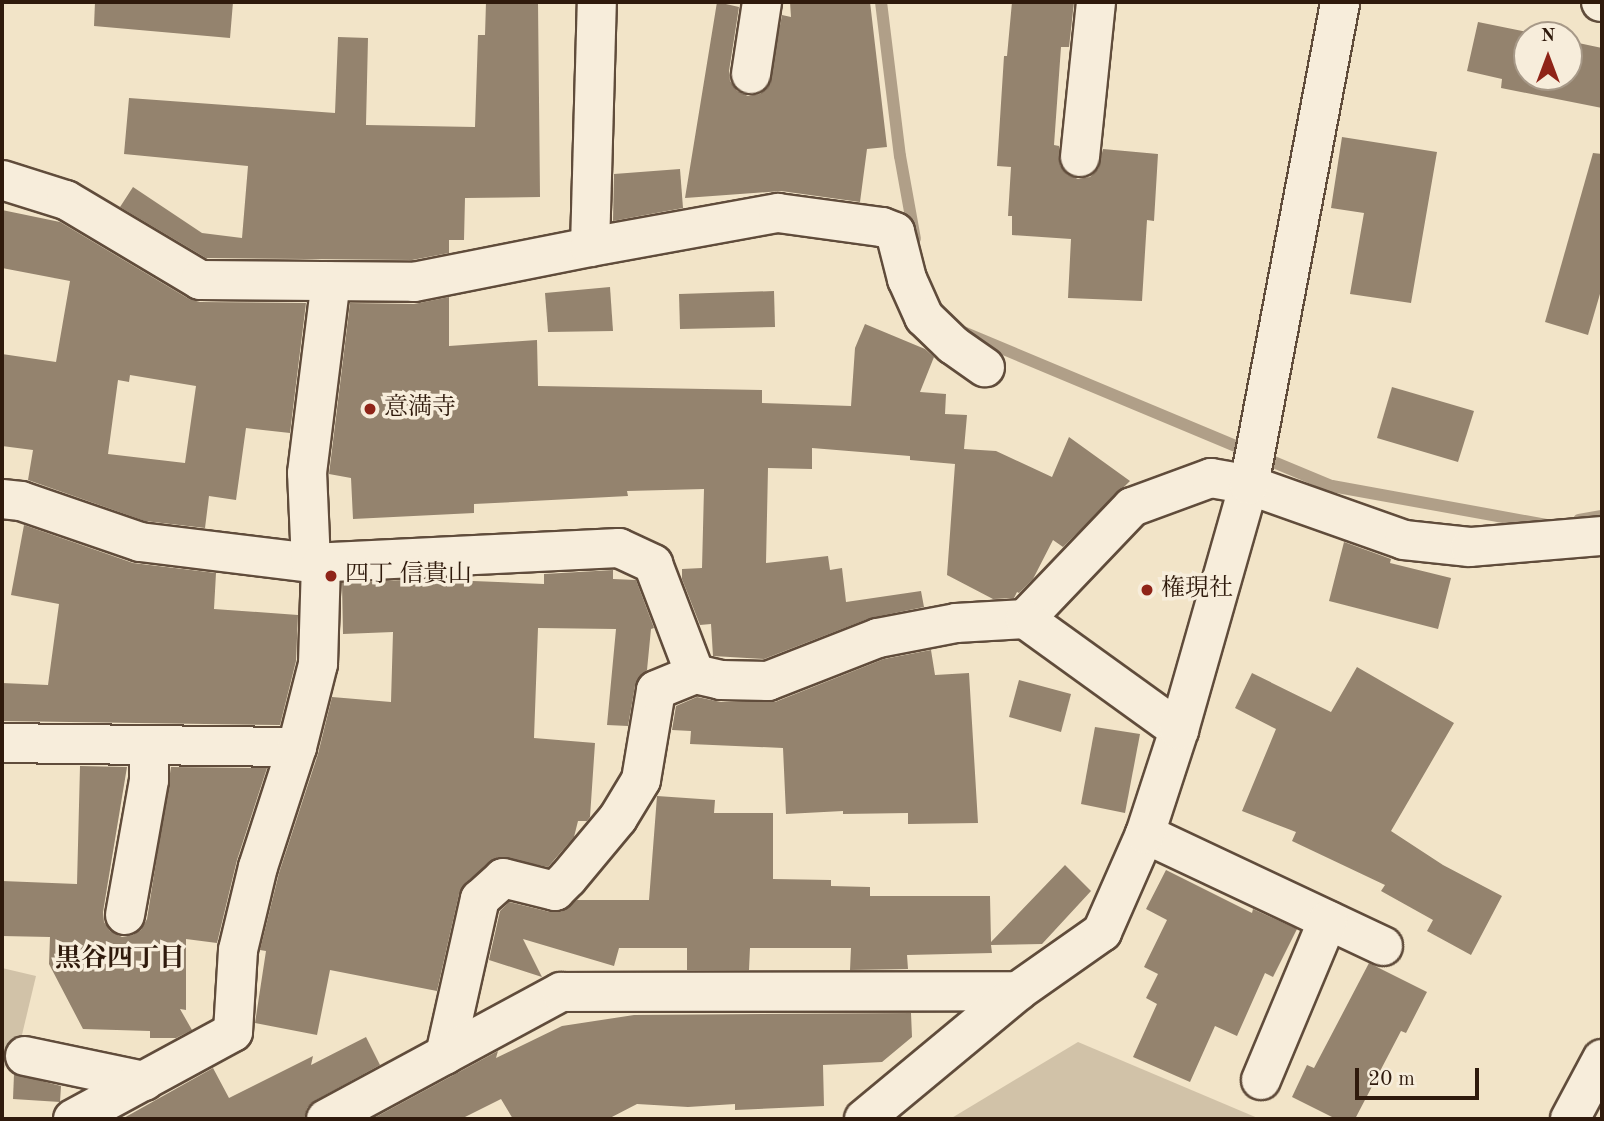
<!DOCTYPE html>
<html>
<head>
<meta charset="utf-8">
<style>
  body { margin:0 }
  #map { position:relative; width:1604px; height:1121px; overflow:hidden; background:#f2e4c8; font-family:"Old Standard TT","Noto Serif JP",serif }
  div>[style] { position:absolute }
  .green>* { inset:0; background:#d1c2a8 }
  .stream>* { height:12px; margin:-6px; padding:0 6px; transform-origin:6px; border-radius:6px; background:#b09f88 }
  .building>* { inset:0; background:#94836e }
  .roads { filter:drop-shadow(2px 0 #604c3b) drop-shadow(-2px 0 #604c3b) drop-shadow(0 2px #604c3b) drop-shadow(0 -2px #604c3b) }
  .minor>* { height:38px; margin:-19px; padding:0 19px; transform-origin:19px; border-radius:19px; background:#f7eddb }
  .dots>* { width:19px; height:19px; translate:-50% -50%; box-sizing:border-box; border:4px solid #f7eddb; border-radius:50% }
  span { translate:-50% -50%; white-space:nowrap; text-align:center; line-height:1.15; -webkit-text-stroke:7px #f7eddb; paint-order:stroke }
  .poi-label { font-size:24px; color:#2f1a0c }
  .left { translate:0 -50%; text-align:left }
  .neighbourhood-label { font-size:26px; color:#2f1a0c; font-weight:700 }
  .frame { position:absolute; inset:0; border:4px solid #2f1a0c; pointer-events:none }
  .north { position:absolute; left:1513px; top:21px; width:70px; height:70px; box-sizing:border-box; background:#f7eddb; border:2px solid #a79988; border-radius:50%; rotate:0deg; font-size:19px; font-weight:700; line-height:28px; text-align:center; color:#2f1a0c }
  .north::after { content:''; display:block; margin:auto; width:24px; height:32px; background:#8f2418; clip-path:polygon(50% 0,100% 100%,50% 72%,0 100%) }
  .scale { position:absolute; left:1355px; top:1068px; width:124px; height:32px; box-sizing:border-box; border:4px solid #2f1a0c; border-top:0; padding-left:9px; font-size:21px; line-height:24px; white-space:nowrap; color:#2f1a0c; -webkit-text-stroke:5px #f7eddb; paint-order:stroke }
</style>
</head>
<body>
<div id="map">
  <div class="green">
    <i style="clip-path:polygon(2px 968px,36px 976px,21px 1039px,2px 1072px)"></i>
    <i style="clip-path:polygon(1078px 1042px,1260px 1119px,950px 1119px)"></i>
  </div>
  <div class="stream">
    <i style="left:881px;top:2px;width:155px;rotate:83deg"></i>
    <i style="left:900px;top:156px;width:84px;rotate:79.8deg"></i>
    <i style="left:963px;top:332px;width:400px;rotate:22.7deg"></i>
    <i style="left:1332px;top:486px;width:219px;rotate:10.3deg"></i>
    <i style="left:1579px;top:520px;width:23px;rotate:-10deg"></i>
  </div>
  <div class="building">
    <i style="clip-path:polygon(95px 2px,233px 2px,230px 38px,94px 26px)"></i>
    <i style="clip-path:polygon(486px 2px,538px 2px,540px 197px,465px 198px,464px 240px,449px 240px,449px 253px,412px 260px,206px 258px,120px 207px,133px 187px,202px 233px,242px 238px,248px 166px,124px 154px,129px 98px,335px 113px,338px 37px,368px 38px,366px 125px,475px 127px,478px 35px,485px 35px)"></i>
    <i style="clip-path:polygon(717px 2px,739px 7px,729px 71px,730px 81px,737px 91px,748px 96px,760px 94px,768px 87px,782px 15px,791px 17px,790px 2px,870px 2px,887px 147px,867px 149px,860px 202px,781px 191px,685px 198px)"></i>
    <i style="clip-path:polygon(1012px 2px,1074px 2px,1069px 47px,1061px 47px,1054px 145px,1059px 146px,1060px 165px,1067px 174px,1078px 179px,1090px 177px,1098px 169px,1103px 149px,1158px 154px,1154px 221px,1147px 220px,1142px 301px,1068px 298px,1071px 239px,1012px 235px,1012px 216px,1008px 216px,1011px 167px,997px 166px,1004px 56px,1007px 56px)"></i>
    <i style="clip-path:polygon(1478px 22px,1542px 35px,1527px 35px,1527px 77px,1569px 77px,1569px 41px,1602px 48px,1602px 108px,1501px 88px,1502px 79px,1467px 71px)"></i>
    <i style="clip-path:polygon(1342px 137px,1437px 152px,1411px 303px,1350px 294px,1364px 213px,1331px 208px)"></i>
    <i style="clip-path:polygon(1593px 153px,1602px 154px,1602px 287px,1588px 335px,1545px 322px)"></i>
    <i style="clip-path:polygon(680px 169px,683px 208px,613px 221px,614px 174px)"></i>
    <i style="clip-path:polygon(evenodd,2px 210px,60px 222px,189px 299px,200px 302px,306px 303px,290px 433px,246px 428px,236px 500px,209px 496px,205px 528px,145px 521px,28px 480px,33px 450px,2px 446px,2px 354px,56px 362px,70px 281px,2px 268px,2px 210px,130px 375px,196px 386px,185px 463px,108px 454px,118px 380px,129px 382px,130px 375px)"></i>
    <i style="clip-path:polygon(610px 287px,613px 331px,548px 332px,545px 293px)"></i>
    <i style="clip-path:polygon(774px 291px,775px 327px,680px 329px,679px 294px)"></i>
    <i style="clip-path:polygon(449px 297px,449px 346px,537px 340px,538px 386px,762px 390px,762px 403px,851px 406px,855px 348px,865px 324px,925px 349px,934px 357px,920px 392px,946px 394px,945px 414px,967px 415px,964px 449px,996px 451px,1052px 477px,1069px 437px,1130px 481px,1063px 547px,1053px 540px,1033px 579px,1019px 593px,1017px 592px,1014px 598px,993px 599px,947px 575px,955px 464px,910px 460px,910px 456px,812px 448px,812px 469px,768px 468px,766px 563px,828px 556px,830px 570px,842px 568px,846px 602px,921px 591px,924px 607px,870px 618px,764px 659px,713px 656px,711px 624px,700px 625px,682px 579px,682px 569px,702px 568px,704px 489px,627px 491px,628px 496px,474px 504px,474px 513px,353px 519px,351px 478px,329px 474px,350px 303px,414px 304px)"></i>
    <i style="clip-path:polygon(1392px 387px,1474px 411px,1458px 462px,1377px 438px)"></i>
    <i style="clip-path:polygon(24px 525px,133px 563px,216px 573px,214px 609px,298px 615px,296px 661px,280px 725px,2px 721px,2px 683px,48px 685px,59px 604px,11px 595px)"></i>
    <i style="clip-path:polygon(1344px 542px,1391px 559px,1390px 563px,1451px 578px,1438px 629px,1329px 601px)"></i>
    <i style="clip-path:polygon(613px 570px,613px 579px,636px 580px,654px 628px,651px 629px,647px 670px,635px 686px,628px 726px,607px 725px,616px 629px,538px 628px,534px 738px,595px 743px,590px 817px,587px 821px,578px 821px,574px 837px,548px 867px,498px 857px,465px 883px,459px 894px,437px 991px,330px 970px,317px 1035px,255px 1023px,266px 951px,260px 950px,279px 873px,318px 754px,332px 697px,391px 702px,393px 632px,343px 634px,342px 583px,424px 579px,544px 584px,544px 574px)"></i>
    <i style="clip-path:polygon(931px 650px,935px 675px,969px 673px,978px 823px,908px 824px,908px 813px,843px 814px,843px 811px,786px 814px,783px 748px,690px 744px,691px 731px,672px 730px,676px 706px,697px 697px,721px 702px,775px 702px,884px 659px)"></i>
    <i style="clip-path:polygon(1357px 667px,1454px 723px,1391px 831px,1443px 865px,1502px 896px,1471px 955px,1427px 931px,1433px 920px,1381px 891px,1385px 885px,1292px 841px,1296px 832px,1242px 811px,1276px 729px,1235px 708px,1252px 673px,1331px 712px)"></i>
    <i style="clip-path:polygon(1019px 680px,1071px 694px,1061px 732px,1009px 717px)"></i>
    <i style="clip-path:polygon(1095px 727px,1140px 734px,1125px 813px,1081px 804px)"></i>
    <i style="clip-path:polygon(80px 766px,127px 767px,103px 912px,104px 922px,110px 931px,122px 937px,133px 935px,141px 930px,147px 919px,171px 767px,267px 768px,237px 860px,217px 943px,186px 939px,186px 1010px,180px 1009px,192px 1030px,176px 1038px,150px 1038px,150px 1031px,83px 1029px,49px 964px,50px 937px,2px 936px,2px 881px,77px 884px)"></i>
    <i style="clip-path:polygon(657px 796px,715px 800px,714px 813px,773px 813px,773px 879px,831px 880px,831px 886px,870px 887px,870px 896px,990px 896px,991px 942px,1065px 865px,1091px 891px,1042px 944px,991px 945px,992px 953px,907px 955px,908px 969px,850px 970px,851px 948px,750px 948px,749px 970px,687px 970px,687px 948px,619px 948px,614px 966px,523px 939px,542px 977px,489px 960px,500px 911px,509px 902px,550px 912px,561px 912px,577px 900px,649px 900px)"></i>
    <i style="clip-path:polygon(1166px 870px,1252px 913px,1253px 909px,1297px 929px,1273px 977px,1265px 973px,1237px 1036px,1215px 1026px,1190px 1082px,1133px 1057px,1157px 1004px,1146px 998px,1158px 974px,1144px 967px,1167px 920px,1146px 909px)"></i>
    <i style="clip-path:polygon(1369px 963px,1427px 992px,1406px 1033px,1401px 1031px,1355px 1119px,1336px 1119px,1292px 1097px,1307px 1065px,1314px 1068px)"></i>
    <i style="clip-path:polygon(911px 1013px,912px 1037px,882px 1062px,823px 1065px,824px 1106px,735px 1110px,735px 1104px,688px 1107px,637px 1104px,608px 1119px,513px 1119px,501px 1099px,461px 1119px,372px 1119px,498px 1051px,496px 1058px,562px 1026px,634px 1015px)"></i>
    <i style="clip-path:polygon(366px 1037px,380px 1065px,316px 1100px,307px 1108px,304px 1119px,122px 1119px,213px 1068px,229px 1098px,313px 1056px,311px 1065px)"></i>
    <i style="clip-path:polygon(14px 1074px,61px 1086px,60px 1102px,13px 1099px)"></i>
  </div>
  <div class="roads">
    <div class="minor">
      <i style="left:1601px;top:2px;width:1px"></i>
      <i style="left:751px;top:74px;width:73px;rotate:-81.3deg"></i>
      <i style="left:1080px;top:157px;width:156px;rotate:-84.1deg"></i>
      <i style="left:2px;top:180px;width:67px;rotate:17.4deg"></i>
      <i style="left:66px;top:200px;width:156px;rotate:30.8deg"></i>
      <i style="left:200px;top:280px;width:214px;rotate:0.5deg"></i>
      <i style="left:414px;top:282px;width:179px;rotate:-11.2deg"></i>
      <i style="left:590px;top:247px;width:245px;rotate:-88.4deg"></i>
      <i style="left:590px;top:247px;width:191px;rotate:-10.3deg"></i>
      <i style="left:778px;top:213px;width:105px;rotate:7.7deg"></i>
      <i style="left:882px;top:227px;width:14px;rotate:21deg"></i>
      <i style="left:895px;top:232px;width:49px;rotate:75.7deg"></i>
      <i style="left:907px;top:279px;width:42px;rotate:65.9deg"></i>
      <i style="left:924px;top:317px;width:40px;rotate:44deg"></i>
      <i style="left:953px;top:345px;width:39px;rotate:35deg"></i>
      <i style="left:2px;top:499px;width:19px;rotate:6deg"></i>
      <i style="left:21px;top:501px;width:126px;rotate:19deg"></i>
      <i style="left:140px;top:542px;width:172px;rotate:7deg"></i>
      <i style="left:311px;top:563px;width:308px;rotate:-2.8deg"></i>
      <i style="left:619px;top:548px;width:38px;rotate:25deg"></i>
      <i style="left:653px;top:564px;width:118px;rotate:69.1deg"></i>
      <i style="left:695px;top:674px;width:27px;rotate:13deg"></i>
      <i style="left:721px;top:680px;width:47px;rotate:1.2deg"></i>
      <i style="left:768px;top:681px;width:118px;rotate:-21.4deg"></i>
      <i style="left:878px;top:638px;width:79px;rotate:-10.9deg"></i>
      <i style="left:956px;top:623px;width:69px;rotate:-3.3deg"></i>
      <i style="left:1025px;top:619px;width:155px;rotate:-46.3deg"></i>
      <i style="left:1132px;top:507px;width:84px;rotate:-20.2deg"></i>
      <i style="left:1211px;top:478px;width:39px;rotate:10deg"></i>
      <i style="left:1249px;top:485px;width:164px;rotate:19.5deg"></i>
      <i style="left:1404px;top:540px;width:66px;rotate:6.1deg"></i>
      <i style="left:1470px;top:547px;width:132px;rotate:-4.8deg"></i>
      <i style="left:311px;top:563px;width:90px;rotate:-92.5deg"></i>
      <i style="left:307px;top:473px;width:193px;rotate:-82.9deg"></i>
      <i style="left:1025px;top:619px;width:190px;rotate:35.8deg"></i>
      <i style="left:2px;top:743px;width:295px;rotate:0.8deg"></i>
      <i style="left:1145px;top:834px;width:263px;rotate:25.2deg"></i>
      <i style="left:125px;top:915px;width:137px;rotate:-79.9deg"></i>
      <i style="left:149px;top:780px;width:35px;rotate:-90deg"></i>
      <i style="left:445px;top:1055px;width:160px;rotate:-77.4deg"></i>
      <i style="left:480px;top:899px;width:31px;rotate:-42deg"></i>
      <i style="left:503px;top:878px;width:54px;rotate:14deg"></i>
      <i style="left:555px;top:891px;width:18px;rotate:-45deg"></i>
      <i style="left:568px;top:878px;width:78px;rotate:-50.2deg"></i>
      <i style="left:618px;top:818px;width:44px;rotate:-58.8deg"></i>
      <i style="left:641px;top:780px;width:91px;rotate:-80.5deg"></i>
      <i style="left:656px;top:690px;width:42px;rotate:-22.3deg"></i>
      <i style="left:25px;top:1056px;width:122px;rotate:11.9deg"></i>
      <i style="left:1261px;top:1080px;width:173px;rotate:-67.3deg"></i>
      <i style="left:73px;top:1119px;width:182px;rotate:-28.5deg"></i>
      <i style="left:233px;top:1032px;width:82px;rotate:-86.5deg"></i>
      <i style="left:238px;top:950px;width:85px;rotate:-76.5deg"></i>
      <i style="left:258px;top:867px;width:126px;rotate:-72deg"></i>
      <i style="left:297px;top:747px;width:86px;rotate:-75.8deg"></i>
      <i style="left:318px;top:664px;width:100px;rotate:-88.3deg"></i>
      <i style="left:326px;top:1119px;width:267px;rotate:-28.4deg"></i>
      <i style="left:561px;top:992px;width:457px;rotate:-0.1deg"></i>
      <i style="left:864px;top:1119px;width:200px;rotate:-39.7deg"></i>
      <i style="left:1018px;top:991px;width:103px;rotate:-35.1deg"></i>
      <i style="left:1102px;top:932px;width:107px;rotate:-66.3deg"></i>
      <i style="left:1145px;top:834px;width:109px;rotate:-71.9deg"></i>
      <i style="left:1179px;top:730px;width:255px;rotate:-74.1deg"></i>
      <i style="left:1249px;top:485px;width:491px;rotate:-79.3deg"></i>
      <i style="left:1570px;top:1119px;width:68px;rotate:-61.9deg"></i>
    </div>
  </div>
  <div class="dots">
    <i style="left:370px;top:409px;background:#8f2418"></i>
    <i style="left:331px;top:576px;background:#8f2418"></i>
    <i style="left:1147px;top:590px;background:#8f2418"></i>
  </div>
  <div class="poi-label">
    <span class="left" style="left:384px;top:409px">意満寺</span>
    <span class="left" style="left:345px;top:576px">四丁 信貴山</span>
    <span class="left" style="left:1161px;top:590px">権現社</span>
  </div>
  <div class="neighbourhood-label">
    <span style="left:120px;top:960px">黒谷四丁目</span>
  </div>
  <div class="frame"></div>
  <div class="north">N</div>
  <div class="scale">20 m</div>
</div>
</body>
</html>
